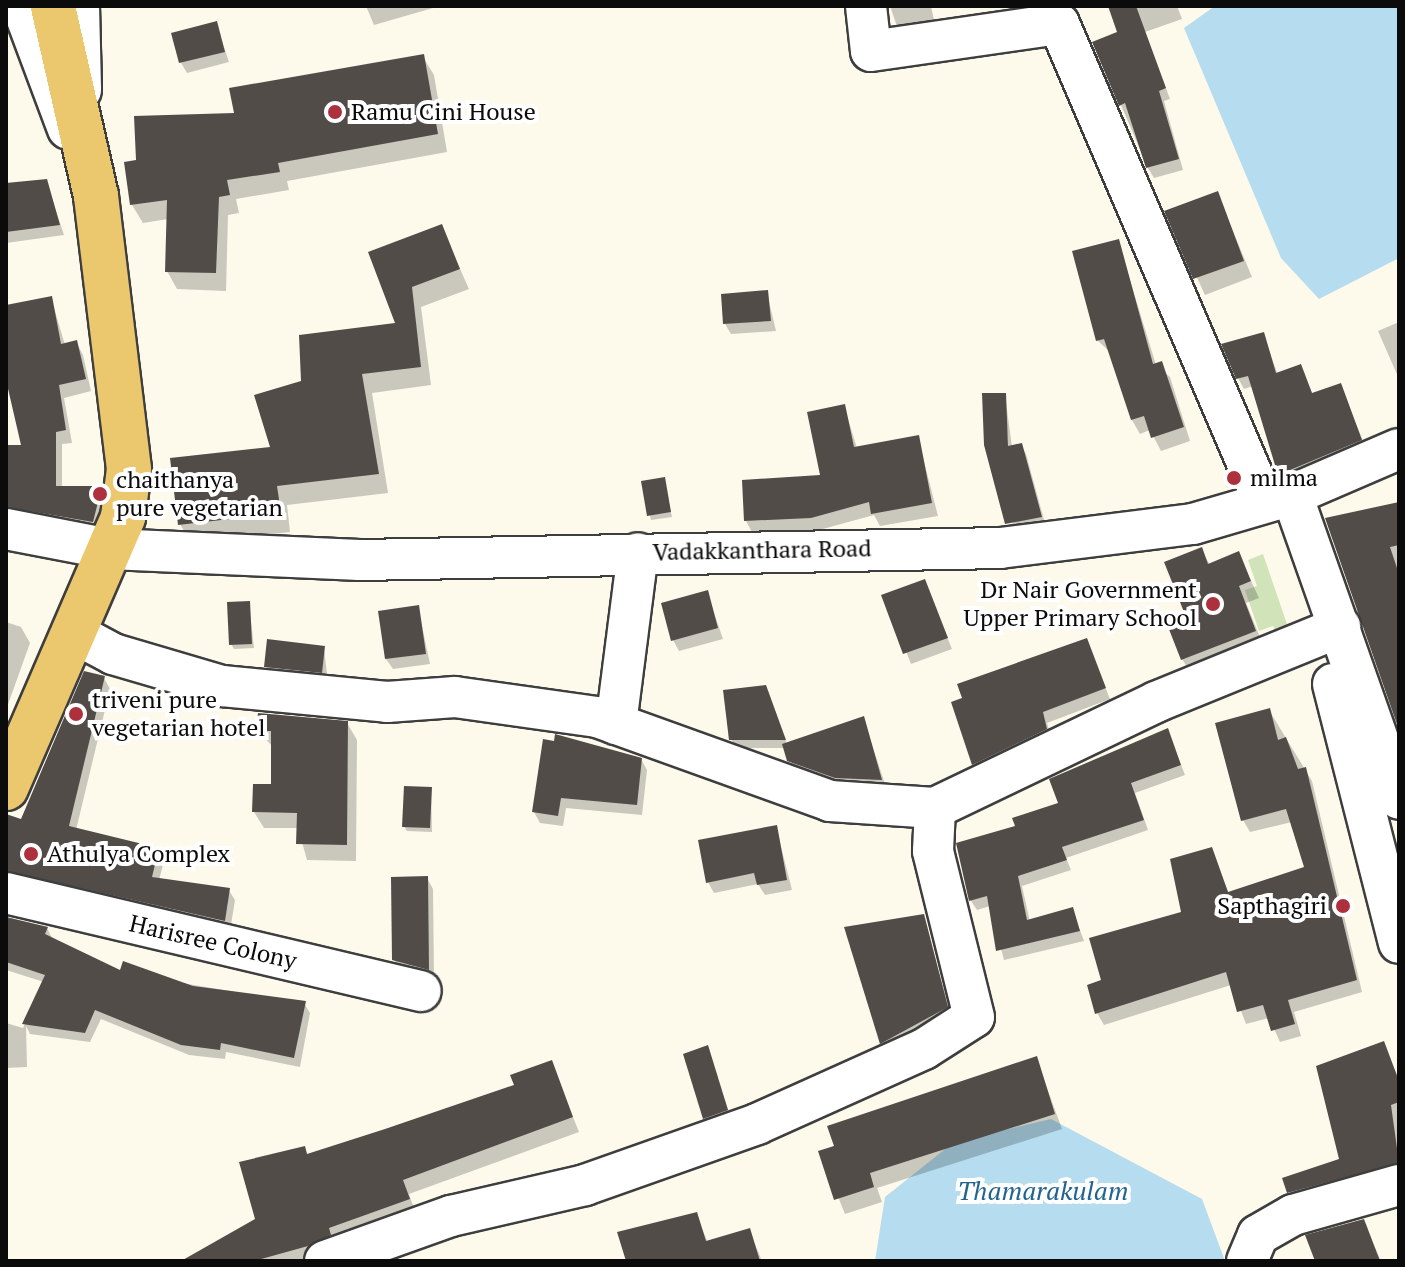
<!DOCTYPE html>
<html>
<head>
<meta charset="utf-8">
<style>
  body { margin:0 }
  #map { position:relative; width:1405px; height:1267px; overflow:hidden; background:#fdf9eb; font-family:"PT Serif",serif }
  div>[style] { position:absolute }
  .green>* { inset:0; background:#d1e4b9 }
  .water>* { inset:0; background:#b5dcef }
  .shadow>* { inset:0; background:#0003 }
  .building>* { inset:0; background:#524c49 }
  .roads { filter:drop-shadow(2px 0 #3e3e3e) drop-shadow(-2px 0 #3e3e3e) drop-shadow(0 2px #3e3e3e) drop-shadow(0 -2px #3e3e3e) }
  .minor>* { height:40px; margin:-20px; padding:0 20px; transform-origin:20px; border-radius:20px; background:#fff }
  .major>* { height:44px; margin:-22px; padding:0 22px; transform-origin:22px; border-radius:22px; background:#ebc76d }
  .dots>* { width:22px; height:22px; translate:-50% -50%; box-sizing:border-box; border:4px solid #fff; border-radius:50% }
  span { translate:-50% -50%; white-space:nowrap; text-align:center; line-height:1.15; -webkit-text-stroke:8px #fff; paint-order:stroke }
  .poi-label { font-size:24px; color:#0b0b0b }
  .left { translate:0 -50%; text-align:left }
  .right { translate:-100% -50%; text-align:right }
  .street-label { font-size:24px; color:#0b0b0b }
  .water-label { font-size:26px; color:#216490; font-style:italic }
  .frame { position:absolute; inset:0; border:8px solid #0b0b0b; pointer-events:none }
</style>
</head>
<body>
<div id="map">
  <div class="green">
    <i style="clip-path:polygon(1263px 554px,1289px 630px,1277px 635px,1273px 626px,1259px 631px,1245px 590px,1257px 586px,1248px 560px)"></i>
  </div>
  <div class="water">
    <i style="clip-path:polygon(1215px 6px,1399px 6px,1399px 258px,1319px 299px,1281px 258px,1184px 28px)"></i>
    <i style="clip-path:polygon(1051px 1119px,1202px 1199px,1225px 1261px,875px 1261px,885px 1197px,954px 1142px)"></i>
  </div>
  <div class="shadow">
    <i style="clip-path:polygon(366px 6px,440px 6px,374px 25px)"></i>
    <i style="clip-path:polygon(768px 6px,847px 6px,847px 8px)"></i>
    <i style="clip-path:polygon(890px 6px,931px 6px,936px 30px,900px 35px)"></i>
    <i style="clip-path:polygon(1110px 6px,1177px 6px,1182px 19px,1145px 32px,1170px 99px,1164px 101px,1183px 170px,1154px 178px,1148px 168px,1121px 105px,1120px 34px)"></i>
    <i style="clip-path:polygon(216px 23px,229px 62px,187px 73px,181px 63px)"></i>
    <i style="clip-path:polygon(423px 57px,434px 75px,447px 152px,287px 181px,289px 190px,236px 199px,239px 213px,228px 215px,226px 291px,177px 289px,167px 271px,168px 219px,143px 223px,132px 205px,138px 162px,236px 115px)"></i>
    <i style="clip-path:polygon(46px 181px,64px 235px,6px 243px,6px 185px)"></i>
    <i style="clip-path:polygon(1217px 193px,1252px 277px,1205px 295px,1167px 212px)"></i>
    <i style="clip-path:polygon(441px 226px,469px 289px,421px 307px,431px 385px,372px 393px,388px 493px,287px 505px,290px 532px,191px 543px,180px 524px,272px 449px,303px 382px,398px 325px,371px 253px)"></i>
    <i style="clip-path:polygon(1118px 241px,1156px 365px,1170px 377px,1190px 441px,1161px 451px,1150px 430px,1140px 434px,1132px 420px,1111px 353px,1098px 341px,1074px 252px)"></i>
    <i style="clip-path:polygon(767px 293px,776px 331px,731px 334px,725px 324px)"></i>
    <i style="clip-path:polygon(51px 298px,65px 345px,76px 342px,83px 355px,91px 391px,64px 398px,72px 443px,62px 444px,62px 488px,101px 488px,108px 500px,100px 534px,6px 522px,6px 447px,23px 447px,6px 307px)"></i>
    <i style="clip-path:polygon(1399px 322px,1399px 379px,1378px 331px)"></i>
    <i style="clip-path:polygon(1263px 334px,1278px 375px,1300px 367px,1313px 395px,1340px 385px,1367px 451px,1285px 485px,1253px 386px,1244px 389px,1238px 378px)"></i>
    <i style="clip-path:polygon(1005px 395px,1012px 447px,1021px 445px,1026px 454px,1046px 527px,1013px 533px)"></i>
    <i style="clip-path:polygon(844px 406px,857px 448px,918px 438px,938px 516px,880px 526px,874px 515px,819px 530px,753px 534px,746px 521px,823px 477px)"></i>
    <i style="clip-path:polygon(664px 479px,672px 517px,651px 520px,643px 483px)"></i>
    <i style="clip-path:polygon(1399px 504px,1399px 724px,1327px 520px)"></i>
    <i style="clip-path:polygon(1201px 549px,1210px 565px,1238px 553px,1259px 598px,1246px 603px,1264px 647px,1192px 675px,1182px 659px)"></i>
    <i style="clip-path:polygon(924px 581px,952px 649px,911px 664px,884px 596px)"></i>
    <i style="clip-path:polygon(707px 593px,723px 639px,679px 651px,673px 640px)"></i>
    <i style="clip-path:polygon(249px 603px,254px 648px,234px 649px,231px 644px)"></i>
    <i style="clip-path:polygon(418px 607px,430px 664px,393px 669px,386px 659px)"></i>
    <i style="clip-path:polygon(6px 622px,21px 627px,30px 643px,6px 710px)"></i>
    <i style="clip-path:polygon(1086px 640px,1110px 699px,1047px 723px,1052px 740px,980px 774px,974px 764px)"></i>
    <i style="clip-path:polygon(324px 648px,328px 683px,272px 677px,266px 667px)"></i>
    <i style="clip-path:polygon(104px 678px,110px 689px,76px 830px,157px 850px,164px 861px,159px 880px,228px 889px,235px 900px,230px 931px,6px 881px,6px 821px,23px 821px)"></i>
    <i style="clip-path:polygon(765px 687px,787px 744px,863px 718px,889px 796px,798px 777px,785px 748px,736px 748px,731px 739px)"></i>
    <i style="clip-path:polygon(1269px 710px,1312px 781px,1362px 992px,1294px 1012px,1301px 1036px,1280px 1042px,1269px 1018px,1246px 1024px,1231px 985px,1104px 1025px,1097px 1013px,1103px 981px,1183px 913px,1211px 850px,1229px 894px,1306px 868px,1292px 822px,1250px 832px,1243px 820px)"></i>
    <i style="clip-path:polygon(347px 723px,357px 740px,356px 861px,307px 860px,298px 828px,264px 828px,254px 812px,273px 786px,273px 747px,258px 731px)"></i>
    <i style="clip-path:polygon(556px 737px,641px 759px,647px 770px,642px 815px,566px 808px,563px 826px,540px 823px,534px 812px)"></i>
    <i style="clip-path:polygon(1172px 741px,1185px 775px,1135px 793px,1148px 830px,1066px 858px,1071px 870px,1022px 886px,1030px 922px,1072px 909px,1084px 941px,1004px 960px,990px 906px,977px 910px,971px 901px,959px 845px,1018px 827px)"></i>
    <i style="clip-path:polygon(431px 789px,432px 832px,407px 831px,404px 826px)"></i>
    <i style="clip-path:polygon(776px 827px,792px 890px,765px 895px,758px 884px,714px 893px,708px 882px)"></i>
    <i style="clip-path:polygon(427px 878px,433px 889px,434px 979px,400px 971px,394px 960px)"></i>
    <i style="clip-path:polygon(6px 917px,47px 928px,52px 938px,121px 973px,304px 1003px,310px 1013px,300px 1067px,226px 1052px,225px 1059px,189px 1055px,101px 1019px,90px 1042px,30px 1034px,26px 1026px,27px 1067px,6px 1068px,6px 1023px,23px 1028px,44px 982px,6px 970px)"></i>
    <i style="clip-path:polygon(923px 917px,952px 1018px,888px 1053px,882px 1043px)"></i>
    <i style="clip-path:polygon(1383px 1044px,1399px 1079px,1399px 1176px,1297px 1205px,1289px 1192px,1341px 1160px)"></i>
    <i style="clip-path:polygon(707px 1048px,732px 1121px,710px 1129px,704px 1118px)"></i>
    <i style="clip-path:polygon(1036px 1058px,1062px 1129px,877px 1188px,882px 1202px,845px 1214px,820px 1152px)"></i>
    <i style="clip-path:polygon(551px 1062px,579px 1132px,409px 1194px,416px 1214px,299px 1261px,198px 1261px,258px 1220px,304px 1148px,308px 1155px,516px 1087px)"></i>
    <i style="clip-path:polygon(696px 1214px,708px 1243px,749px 1230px,762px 1261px,628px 1261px)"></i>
    <i style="clip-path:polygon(1363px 1221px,1381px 1261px,1317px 1261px)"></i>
  </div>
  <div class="building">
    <i style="clip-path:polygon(1108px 6px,1136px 6px,1166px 88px,1159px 91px,1179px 159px,1146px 168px,1125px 103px,1119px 106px,1092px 42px,1117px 32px)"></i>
    <i style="clip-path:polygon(217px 21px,225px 52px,179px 63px,171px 33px)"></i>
    <i style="clip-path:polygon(424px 54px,438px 134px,278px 163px,280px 172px,227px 180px,230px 195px,219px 197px,216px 273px,165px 272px,167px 200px,130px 205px,124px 162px,136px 160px,134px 116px,234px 113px,229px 88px)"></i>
    <i style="clip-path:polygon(47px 179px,60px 225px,6px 232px,6px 183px)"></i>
    <i style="clip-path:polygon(1218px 191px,1244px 261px,1193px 279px,1164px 211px)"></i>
    <i style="clip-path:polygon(442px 224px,460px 269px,412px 287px,421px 367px,362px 374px,379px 474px,277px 486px,281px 513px,178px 525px,170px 458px,270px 447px,254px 395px,301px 381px,299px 335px,395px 323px,368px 252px)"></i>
    <i style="clip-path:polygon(1119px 239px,1153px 364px,1162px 361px,1184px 427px,1151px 438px,1144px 416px,1131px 420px,1104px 339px,1096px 341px,1072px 251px)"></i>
    <i style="clip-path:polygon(768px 290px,771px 321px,723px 324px,721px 294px)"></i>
    <i style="clip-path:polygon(52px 296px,61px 344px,77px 340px,86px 379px,59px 385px,66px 430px,56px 432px,56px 486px,102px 486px,93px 522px,6px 507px,6px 445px,21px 445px,6px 380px,6px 305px)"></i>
    <i style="clip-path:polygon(1264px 332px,1276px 373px,1301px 364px,1312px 393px,1341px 383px,1362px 440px,1278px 475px,1248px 376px,1236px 379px,1221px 344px)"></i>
    <i style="clip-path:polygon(982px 393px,1006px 393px,1008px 446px,1022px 443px,1042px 517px,1005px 524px,984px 445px)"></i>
    <i style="clip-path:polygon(845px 404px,854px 447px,919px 435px,932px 503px,871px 514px,869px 502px,811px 518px,744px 521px,742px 480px,820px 475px,807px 412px)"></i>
    <i style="clip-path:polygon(665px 477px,671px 512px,647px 516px,641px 481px)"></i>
    <i style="clip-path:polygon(1399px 502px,1399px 545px,1390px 547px,1399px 574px,1399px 730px,1325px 518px)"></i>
    <i style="clip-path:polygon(1202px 547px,1208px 564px,1239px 551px,1251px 581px,1239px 586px,1256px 631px,1181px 660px,1165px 619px,1184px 612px,1164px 562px)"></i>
    <i style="clip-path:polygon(925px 579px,948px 638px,903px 654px,881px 595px)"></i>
    <i style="clip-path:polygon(708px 590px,718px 628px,671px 641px,661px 603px)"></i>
    <i style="clip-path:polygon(250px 601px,252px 644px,229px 645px,227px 602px)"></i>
    <i style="clip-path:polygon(419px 605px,426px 654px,385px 659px,378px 611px)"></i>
    <i style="clip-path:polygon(1087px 638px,1106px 688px,1043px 712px,1047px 729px,972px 765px,951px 702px,962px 698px,957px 684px)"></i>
    <i style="clip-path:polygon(267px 639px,325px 646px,322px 673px,264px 667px)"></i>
    <i style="clip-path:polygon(84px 671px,105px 676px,69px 826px,159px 848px,152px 877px,230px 888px,225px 921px,6px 871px,6px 814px,21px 819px)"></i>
    <i style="clip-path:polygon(766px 685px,786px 740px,729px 740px,723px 690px)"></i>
    <i style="clip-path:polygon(1270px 708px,1278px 740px,1286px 737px,1298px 769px,1306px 767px,1357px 980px,1288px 1000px,1295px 1024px,1271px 1031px,1263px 1005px,1237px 1012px,1226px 972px,1095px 1014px,1087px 985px,1101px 980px,1089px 938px,1181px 912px,1170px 859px,1212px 847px,1228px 892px,1304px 867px,1286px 809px,1241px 821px,1215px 723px)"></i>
    <i style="clip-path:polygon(258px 713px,348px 721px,347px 845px,296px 844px,297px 813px,252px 812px,253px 784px,271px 784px,271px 731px,256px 731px)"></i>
    <i style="clip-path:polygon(864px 716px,882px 780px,835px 778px,787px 761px,782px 744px)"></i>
    <i style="clip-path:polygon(1168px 728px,1181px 765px,1131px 783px,1144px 820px,1062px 847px,1067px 860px,1018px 876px,1027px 920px,1073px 907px,1080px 931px,996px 951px,987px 896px,969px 901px,956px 843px,1015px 826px,1012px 818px,1058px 803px,1049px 779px)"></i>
    <i style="clip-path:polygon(555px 734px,642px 758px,637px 805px,561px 798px,558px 816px,532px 812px,543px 739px,554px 741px)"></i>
    <i style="clip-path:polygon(404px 786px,432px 787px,430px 828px,402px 827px)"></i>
    <i style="clip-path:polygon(777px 825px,787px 880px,757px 885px,754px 873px,706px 883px,698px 840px)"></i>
    <i style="clip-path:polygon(428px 876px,429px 970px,392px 960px,391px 877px)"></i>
    <i style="clip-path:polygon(924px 914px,948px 1007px,880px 1044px,844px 927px)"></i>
    <i style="clip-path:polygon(6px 917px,48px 927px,45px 934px,120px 970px,123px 961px,193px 986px,306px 1001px,294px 1058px,221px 1043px,220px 1050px,181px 1045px,95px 1010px,85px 1033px,22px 1024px,45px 975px,6px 962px)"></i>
    <i style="clip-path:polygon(1384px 1041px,1399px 1081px,1399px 1102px,1391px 1105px,1399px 1163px,1287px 1193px,1282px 1178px,1339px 1159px,1316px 1066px)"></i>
    <i style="clip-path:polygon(708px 1045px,728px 1110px,703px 1119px,683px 1054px)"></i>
    <i style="clip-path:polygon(1037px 1056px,1055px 1114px,870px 1173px,874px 1187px,834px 1200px,818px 1151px,834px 1146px,827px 1126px)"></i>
    <i style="clip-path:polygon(552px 1060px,573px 1117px,403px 1180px,410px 1199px,329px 1228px,331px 1235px,308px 1246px,254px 1261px,181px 1261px,255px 1219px,239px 1162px,305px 1146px,307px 1154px,385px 1129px,514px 1085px,510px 1075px)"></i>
    <i style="clip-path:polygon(697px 1212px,706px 1241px,750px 1228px,760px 1261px,626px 1261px,617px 1232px)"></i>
    <i style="clip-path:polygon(1364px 1219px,1380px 1261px,1315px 1261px,1305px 1235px)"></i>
  </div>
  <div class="roads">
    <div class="minor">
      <i style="left:22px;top:6px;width:131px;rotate:69.5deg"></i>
      <i style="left:79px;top:6px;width:84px;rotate:88.6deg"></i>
      <i style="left:866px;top:6px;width:45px;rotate:83.7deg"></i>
      <i style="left:871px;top:51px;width:190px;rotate:-8.2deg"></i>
      <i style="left:1059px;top:24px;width:520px;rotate:66.79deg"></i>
      <i style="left:1292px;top:495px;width:322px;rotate:70.6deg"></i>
      <i style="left:6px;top:529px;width:106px;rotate:10.9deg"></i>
      <i style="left:110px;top:549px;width:250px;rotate:2.5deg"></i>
      <i style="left:360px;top:560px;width:640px;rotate:-1.07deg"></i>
      <i style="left:1000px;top:548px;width:194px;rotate:-7.1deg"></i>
      <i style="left:1193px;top:524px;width:103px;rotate:-16.3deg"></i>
      <i style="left:1292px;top:495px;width:116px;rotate:-23.3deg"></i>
      <i style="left:72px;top:632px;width:47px;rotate:28.2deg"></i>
      <i style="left:113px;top:654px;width:114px;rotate:16.4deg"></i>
      <i style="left:222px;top:686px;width:166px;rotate:5.5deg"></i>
      <i style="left:387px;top:702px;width:68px;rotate:-4.2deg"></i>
      <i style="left:455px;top:697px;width:143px;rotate:8deg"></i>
      <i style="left:597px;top:717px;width:248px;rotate:19.8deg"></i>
      <i style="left:830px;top:801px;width:105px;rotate:3.8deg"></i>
      <i style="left:1333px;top:684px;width:267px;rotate:75.7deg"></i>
      <i style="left:616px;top:724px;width:172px;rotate:-82.7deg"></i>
      <i style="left:6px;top:893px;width:426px;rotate:13.3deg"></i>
      <i style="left:325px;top:1261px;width:134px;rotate:-19.7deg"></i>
      <i style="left:451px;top:1216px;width:138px;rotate:-13deg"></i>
      <i style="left:585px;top:1185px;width:182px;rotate:-19.5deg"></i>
      <i style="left:757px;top:1124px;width:183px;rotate:-24.2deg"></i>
      <i style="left:924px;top:1049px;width:59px;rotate:-32.6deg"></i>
      <i style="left:974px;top:1017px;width:171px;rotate:-103.9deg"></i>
      <i style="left:933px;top:851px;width:43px;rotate:-87.3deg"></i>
      <i style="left:935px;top:808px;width:245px;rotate:-25.6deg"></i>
      <i style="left:1156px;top:702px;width:199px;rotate:-22.2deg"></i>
      <i style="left:1247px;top:1261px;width:28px;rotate:-67deg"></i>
      <i style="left:1258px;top:1235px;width:40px;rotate:-29.7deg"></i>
      <i style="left:1293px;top:1215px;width:110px;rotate:-15.8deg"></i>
    </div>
    <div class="major">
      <i style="left:6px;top:788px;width:295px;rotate:-66.6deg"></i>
      <i style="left:123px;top:517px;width:48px;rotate:-82.9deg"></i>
      <i style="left:129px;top:469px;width:275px;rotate:-96.9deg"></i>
      <i style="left:96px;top:196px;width:195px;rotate:-102.8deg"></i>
    </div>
  </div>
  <div class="dots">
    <i style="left:335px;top:112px;background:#ad313d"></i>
    <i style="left:1234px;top:478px;background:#ad313d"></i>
    <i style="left:100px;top:494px;background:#ad313d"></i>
    <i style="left:1213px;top:604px;background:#ad313d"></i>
    <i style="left:76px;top:714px;background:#ad313d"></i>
    <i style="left:31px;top:854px;background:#ad313d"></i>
    <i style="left:1343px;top:906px;background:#ad313d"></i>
  </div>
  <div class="poi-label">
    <span class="left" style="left:351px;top:112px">Ramu Cini House</span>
    <span class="left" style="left:1250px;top:478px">milma</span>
    <span class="left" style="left:116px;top:494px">chaithanya<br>pure vegetarian</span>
    <span class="right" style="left:1197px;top:604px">Dr Nair Government<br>Upper Primary School</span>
    <span class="left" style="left:92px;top:714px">triveni pure<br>vegetarian hotel</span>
    <span class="left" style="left:47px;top:854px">Athulya Complex</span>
    <span class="right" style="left:1327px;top:906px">Sapthagiri</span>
  </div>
  <div class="street-label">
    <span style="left:762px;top:550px;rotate:-1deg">Vadakkanthara Road</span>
    <span style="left:213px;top:942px;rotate:13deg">Harisree Colony</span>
  </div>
  <div class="water-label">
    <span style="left:1043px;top:1191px">Thamarakulam</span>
  </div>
  <div class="frame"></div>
</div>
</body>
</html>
